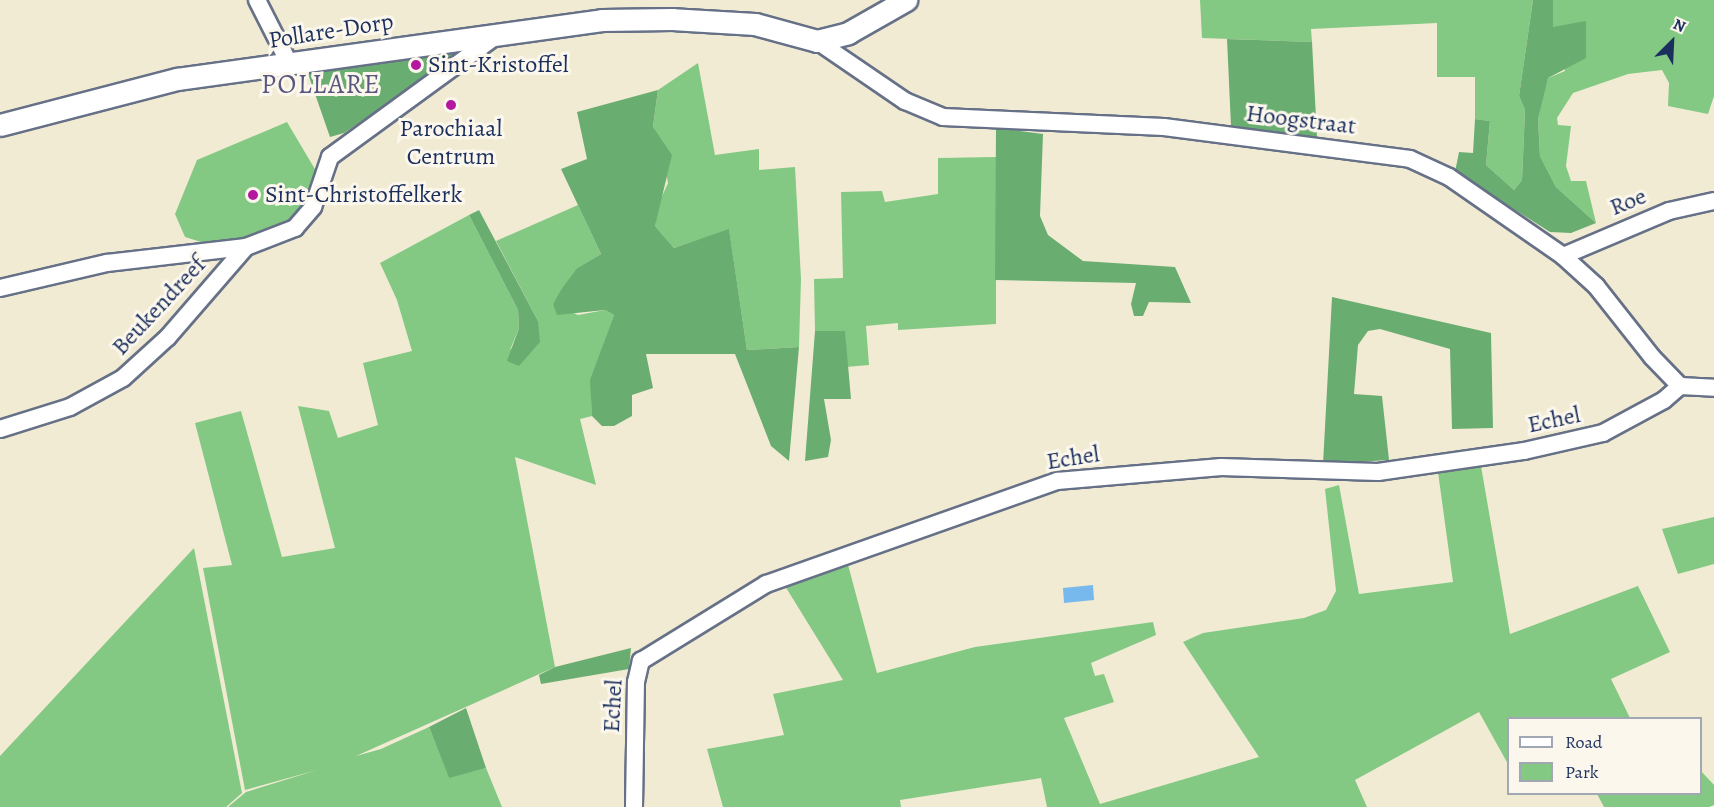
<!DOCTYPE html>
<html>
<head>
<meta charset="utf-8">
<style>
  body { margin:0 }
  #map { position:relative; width:1714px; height:807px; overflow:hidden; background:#f2ebd4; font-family:Alegreya,serif }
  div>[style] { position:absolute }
  .green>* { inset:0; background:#83c983 }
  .forest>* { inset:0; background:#6aad71 }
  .water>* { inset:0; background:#77b9ec }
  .roads { filter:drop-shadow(2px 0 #667187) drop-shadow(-2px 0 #667187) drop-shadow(0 2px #667187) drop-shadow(0 -2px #667187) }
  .minor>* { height:16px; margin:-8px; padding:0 8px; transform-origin:8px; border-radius:8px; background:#fff }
  .tertiary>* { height:21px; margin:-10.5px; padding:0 10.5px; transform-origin:10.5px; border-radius:10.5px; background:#fff }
  .dots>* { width:16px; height:16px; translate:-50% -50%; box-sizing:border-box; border:3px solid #fbf7ec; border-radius:50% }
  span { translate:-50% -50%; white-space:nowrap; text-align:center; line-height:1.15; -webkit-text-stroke:6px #fbf7ec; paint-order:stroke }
  .street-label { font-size:24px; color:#1b2f5e }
  .poi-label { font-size:24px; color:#1b2f5e }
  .left { translate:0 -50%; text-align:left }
  .quarter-label { font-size:27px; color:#59567f; letter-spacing:1.5px }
  .legend { position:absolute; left:1507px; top:717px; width:195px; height:78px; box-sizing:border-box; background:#fbf7ec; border:2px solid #a1a7b3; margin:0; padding:8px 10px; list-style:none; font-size:18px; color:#1b2f5e }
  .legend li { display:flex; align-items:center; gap:12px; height:30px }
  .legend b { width:30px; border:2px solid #a1a7b3 }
  .north { position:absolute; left:1642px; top:12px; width:60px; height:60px; -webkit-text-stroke:4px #fbf7ec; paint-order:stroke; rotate:24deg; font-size:16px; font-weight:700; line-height:24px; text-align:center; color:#1b2f5e }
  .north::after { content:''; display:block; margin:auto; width:21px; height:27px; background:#1b2f5e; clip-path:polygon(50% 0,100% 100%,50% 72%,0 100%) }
</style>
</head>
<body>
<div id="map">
  <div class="green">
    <i style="clip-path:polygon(1200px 0,1533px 0,1519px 96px,1525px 110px,1522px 180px,1514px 190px,1486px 165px,1490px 121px,1475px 119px,1475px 77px,1437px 77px,1437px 23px,1311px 29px,1312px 42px,1202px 38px)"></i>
    <i style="clip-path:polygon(1553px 0,1714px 0,1714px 96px,1708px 114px,1668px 106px,1669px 83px,1662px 70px,1628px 74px,1573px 93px,1557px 118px,1558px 125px,1571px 126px,1566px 166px,1571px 181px,1586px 181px,1596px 223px,1556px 187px,1540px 156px,1538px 119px,1543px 94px,1548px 78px,1565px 71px,1553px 27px)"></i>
    <i style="clip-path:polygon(698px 63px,715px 155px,759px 149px,759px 170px,795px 167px,801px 279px,799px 347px,747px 350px,729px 230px,674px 248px,655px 226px,658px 205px,668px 183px,660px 140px,653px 127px,658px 90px)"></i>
    <i style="clip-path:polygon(287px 122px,319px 176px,296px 221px,237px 242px,201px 242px,185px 237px,175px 214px,197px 160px)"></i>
    <i style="clip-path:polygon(996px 157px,996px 324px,898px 330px,898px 323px,866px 326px,869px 365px,846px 367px,845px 332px,815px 331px,814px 279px,843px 278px,841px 192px,882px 191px,885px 202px,938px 194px,938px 158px)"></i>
    <i style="clip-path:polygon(578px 205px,601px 254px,577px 268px,553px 304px,578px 315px,605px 310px,614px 315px,591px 380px,592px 416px,580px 419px,596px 485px,515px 457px,555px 667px,356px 756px,381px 749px,429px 727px,449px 777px,486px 768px,502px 807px,228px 807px,246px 792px,317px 770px,245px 790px,203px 568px,232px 565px,195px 423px,241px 411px,282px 557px,335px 548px,298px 406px,329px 411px,338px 438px,378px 425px,363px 363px,412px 351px,397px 300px,380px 263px,469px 215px,518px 310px,519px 328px,510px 350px,538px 321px,496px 241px)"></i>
    <i style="clip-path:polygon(1481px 466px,1510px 634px,1638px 586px,1670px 652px,1611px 679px,1630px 718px,1508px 718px,1508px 764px,1479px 712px,1355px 780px,1367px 807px,1047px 807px,1041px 778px,900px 800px,901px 807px,723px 807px,707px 749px,784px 735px,773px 694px,843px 680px,785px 586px,847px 561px,877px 673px,975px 647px,1153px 622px,1156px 635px,1091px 663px,1095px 676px,1104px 674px,1114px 702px,1064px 718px,1100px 804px,1259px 757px,1183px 642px,1203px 633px,1304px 618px,1326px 610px,1336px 591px,1325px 489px,1339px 485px,1359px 594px,1453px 582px,1438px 472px)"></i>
    <i style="clip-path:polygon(1714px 517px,1714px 564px,1678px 574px,1662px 529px)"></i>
    <i style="clip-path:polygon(194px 548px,242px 793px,226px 807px,0 807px,0 756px)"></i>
    <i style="clip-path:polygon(1701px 771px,1714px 785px,1714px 805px,1709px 807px,1604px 807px,1597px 794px,1700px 794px)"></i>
  </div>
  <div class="forest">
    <i style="clip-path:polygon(1533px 0,1553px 0,1553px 27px,1586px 21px,1586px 58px,1548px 78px,1538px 119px,1540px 156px,1556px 187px,1596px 223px,1571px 233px,1550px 232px,1455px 172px,1459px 152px,1473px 153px,1475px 119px,1490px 121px,1486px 165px,1514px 190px,1522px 180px,1525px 110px,1519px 96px)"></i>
    <i style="clip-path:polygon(1227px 39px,1312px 42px,1317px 137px,1231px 126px)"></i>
    <i style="clip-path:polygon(452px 49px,454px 57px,418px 83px,344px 133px,330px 137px,306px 68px)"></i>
    <i style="clip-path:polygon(658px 90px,653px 127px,672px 155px,655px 226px,674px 248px,729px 229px,747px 350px,799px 347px,789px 461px,771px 446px,735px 354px,646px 354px,653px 388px,632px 395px,632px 416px,614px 426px,602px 426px,592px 416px,590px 380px,614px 315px,605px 310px,557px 315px,553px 304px,561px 290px,577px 268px,601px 254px,561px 169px,587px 159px,577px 112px)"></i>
    <i style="clip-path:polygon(996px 128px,1043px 134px,1040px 216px,1048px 235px,1083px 261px,1175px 267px,1191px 303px,1149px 302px,1143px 316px,1134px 316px,1131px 304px,1136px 283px,995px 280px)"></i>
    <i style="clip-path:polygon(479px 210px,538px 321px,540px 342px,519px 366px,507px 361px,519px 328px,518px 310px,469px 215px)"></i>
    <i style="clip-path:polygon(1332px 297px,1491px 333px,1493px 428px,1452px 429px,1450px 349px,1380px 329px,1368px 331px,1358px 345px,1354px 394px,1382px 396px,1389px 460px,1323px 464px)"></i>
    <i style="clip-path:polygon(815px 331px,845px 331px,851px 399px,824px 399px,831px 440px,828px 457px,805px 461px)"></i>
    <i style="clip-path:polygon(631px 648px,629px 669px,541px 684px,539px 675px,555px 667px)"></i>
    <i style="clip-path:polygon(466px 708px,486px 768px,449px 778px,429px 727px)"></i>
  </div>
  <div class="water">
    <i style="clip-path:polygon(1093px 585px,1094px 600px,1064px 603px,1063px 588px)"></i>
  </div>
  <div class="roads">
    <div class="minor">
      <i style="left:257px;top:0;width:71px;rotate:63.1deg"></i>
      <i style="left:817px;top:41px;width:107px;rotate:34.3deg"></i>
      <i style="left:905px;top:101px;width:41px;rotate:22.8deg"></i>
      <i style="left:943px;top:117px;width:221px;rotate:2.6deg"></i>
      <i style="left:1164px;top:127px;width:248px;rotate:7.4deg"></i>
      <i style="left:1410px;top:159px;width:43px;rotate:24.8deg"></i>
      <i style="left:1449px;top:177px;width:139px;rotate:34.7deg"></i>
      <i style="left:1563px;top:256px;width:45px;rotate:42.3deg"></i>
      <i style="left:1596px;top:286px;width:90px;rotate:51.7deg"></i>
      <i style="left:1652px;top:357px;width:40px;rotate:46deg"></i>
      <i style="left:1680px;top:386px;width:34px;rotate:3deg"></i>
      <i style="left:1563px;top:256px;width:115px;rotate:-23deg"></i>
      <i style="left:1669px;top:211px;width:46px;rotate:-12.5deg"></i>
      <i style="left:0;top:288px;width:110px;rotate:-13.2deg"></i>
      <i style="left:107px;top:263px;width:140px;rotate:-6.6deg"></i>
      <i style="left:246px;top:247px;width:53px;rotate:-21.2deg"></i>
      <i style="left:295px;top:228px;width:28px;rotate:-49deg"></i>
      <i style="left:313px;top:207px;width:53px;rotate:-71.2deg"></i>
      <i style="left:330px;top:157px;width:207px;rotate:-36.1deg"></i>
      <i style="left:0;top:429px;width:73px;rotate:-17.4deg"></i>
      <i style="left:70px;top:407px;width:60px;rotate:-28.7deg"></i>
      <i style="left:123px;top:378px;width:61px;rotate:-42.3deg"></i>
      <i style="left:168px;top:337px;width:119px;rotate:-49.1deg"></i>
      <i style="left:634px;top:807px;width:125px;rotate:-89.1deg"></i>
      <i style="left:636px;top:682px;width:22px;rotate:-77deg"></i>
      <i style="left:641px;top:661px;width:147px;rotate:-31.6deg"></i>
      <i style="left:766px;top:584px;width:309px;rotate:-19.5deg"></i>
      <i style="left:1057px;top:481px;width:165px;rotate:-4.9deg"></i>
      <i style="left:1221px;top:467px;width:157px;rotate:1.8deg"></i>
      <i style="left:1378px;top:472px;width:148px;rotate:-8.2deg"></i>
      <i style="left:1524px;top:451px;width:81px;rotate:-12.8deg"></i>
      <i style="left:1603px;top:433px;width:69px;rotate:-28.4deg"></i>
      <i style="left:1664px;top:400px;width:21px;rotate:-41deg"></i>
    </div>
    <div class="tertiary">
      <i style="left:0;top:125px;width:183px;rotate:-14.6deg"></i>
      <i style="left:177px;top:79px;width:429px;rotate:-7.9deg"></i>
      <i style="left:602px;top:20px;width:70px;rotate:-0.8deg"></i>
      <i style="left:672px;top:19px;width:83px;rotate:3.4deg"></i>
      <i style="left:755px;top:24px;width:64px;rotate:15.3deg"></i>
      <i style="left:817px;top:41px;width:32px;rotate:-14deg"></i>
      <i style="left:848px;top:33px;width:67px;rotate:-29.6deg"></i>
    </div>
  </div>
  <div class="dots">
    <i style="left:416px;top:65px;background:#b5179e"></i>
    <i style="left:451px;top:105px;background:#b5179e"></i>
    <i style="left:253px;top:195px;background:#b5179e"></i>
  </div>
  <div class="street-label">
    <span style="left:331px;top:31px;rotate:-9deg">Pollare-Dorp</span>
    <span style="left:1301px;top:120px;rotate:7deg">Hoogstraat</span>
    <span style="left:1628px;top:202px;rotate:-22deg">Roe</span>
    <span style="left:159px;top:306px;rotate:-47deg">Beukendreef</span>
    <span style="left:1554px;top:420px;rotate:-12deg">Echel</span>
    <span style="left:1073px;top:458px;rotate:-9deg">Echel</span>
    <span style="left:613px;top:706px;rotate:-87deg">Echel</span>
  </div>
  <div class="poi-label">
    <span class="left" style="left:428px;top:65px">Sint-Kristoffel</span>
    <span style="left:451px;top:143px">Parochiaal<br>Centrum</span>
    <span class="left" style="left:265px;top:195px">Sint-Christoffelkerk</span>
  </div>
  <div class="quarter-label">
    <span style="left:321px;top:85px">POLLARE</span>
  </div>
  <ul class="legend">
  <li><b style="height:8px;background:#fff"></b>Road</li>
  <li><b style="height:16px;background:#83c983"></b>Park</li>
  </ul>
  <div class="north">N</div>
</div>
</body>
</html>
